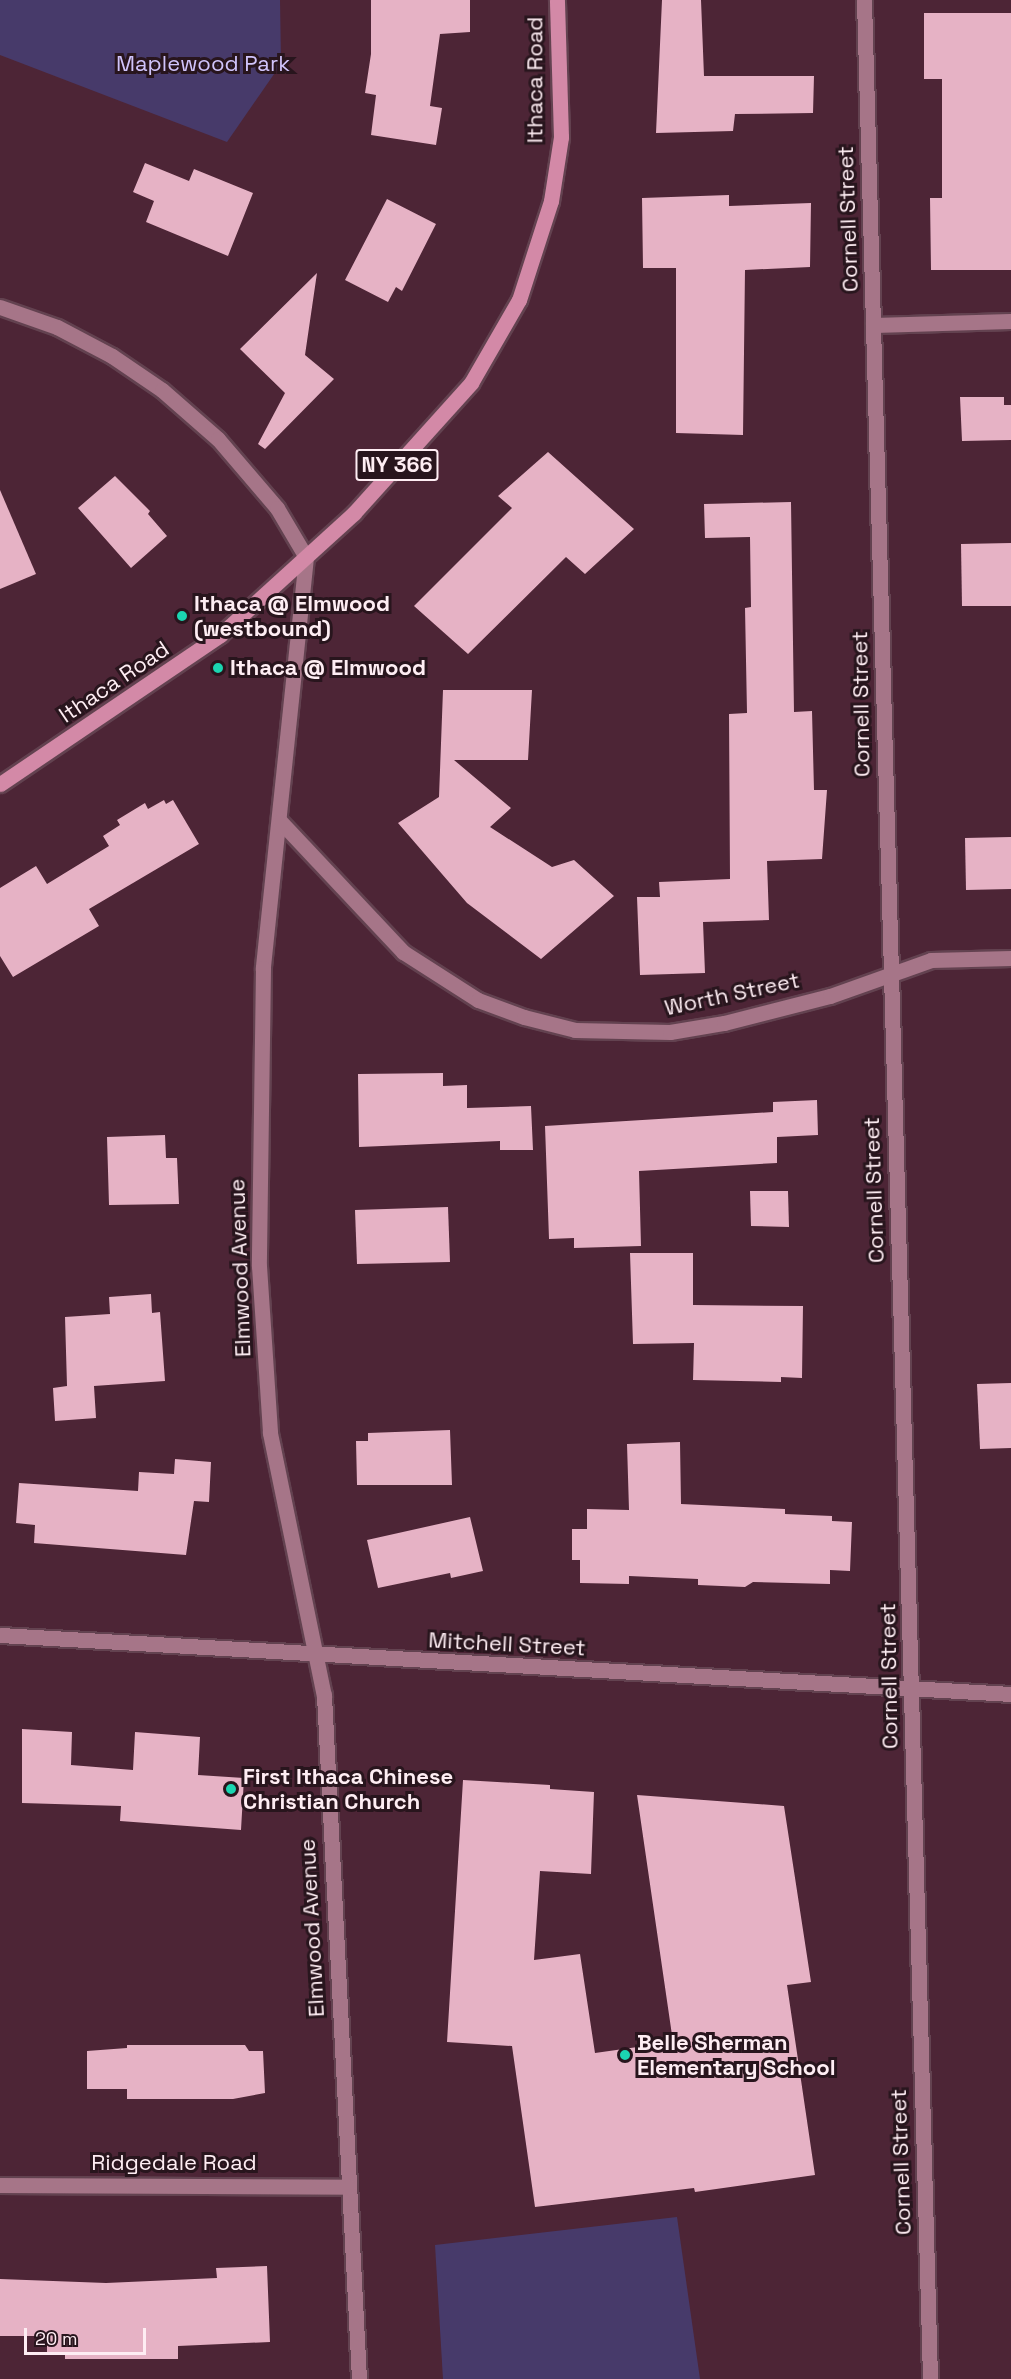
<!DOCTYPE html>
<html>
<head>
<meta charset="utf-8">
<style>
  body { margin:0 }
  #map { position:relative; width:1011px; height:2379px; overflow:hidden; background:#4d2536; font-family:"Space Grotesk",sans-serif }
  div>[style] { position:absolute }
  .green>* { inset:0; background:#473a6a }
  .building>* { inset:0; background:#e6b2c5 }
  .roads { filter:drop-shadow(2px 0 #634250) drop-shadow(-2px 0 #634250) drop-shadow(0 2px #634250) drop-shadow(0 -2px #634250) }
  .minor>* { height:15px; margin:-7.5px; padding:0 7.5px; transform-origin:7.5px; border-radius:7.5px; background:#a67588 }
  .tertiary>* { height:15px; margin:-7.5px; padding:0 7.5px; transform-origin:7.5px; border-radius:7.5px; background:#a67588 }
  .primary>* { height:15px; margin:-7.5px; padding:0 7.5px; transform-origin:7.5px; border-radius:7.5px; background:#d389a7 }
  .dots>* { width:16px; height:16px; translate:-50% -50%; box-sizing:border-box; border:3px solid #28151d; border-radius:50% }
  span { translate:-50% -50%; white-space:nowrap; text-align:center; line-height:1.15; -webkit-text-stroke:6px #28151d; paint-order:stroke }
  .shield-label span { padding:2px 4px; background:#28151d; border:2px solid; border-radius:4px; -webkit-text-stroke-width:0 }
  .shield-label { font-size:21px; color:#feedf3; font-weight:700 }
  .park-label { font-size:22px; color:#d0c4fb }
  .street-label { font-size:22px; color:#feedf3 }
  .poi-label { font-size:22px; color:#feedf3; font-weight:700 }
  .left { translate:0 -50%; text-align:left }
  .scale { position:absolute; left:24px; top:2328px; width:122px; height:27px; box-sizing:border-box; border:3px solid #feedf3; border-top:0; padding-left:8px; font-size:18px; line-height:21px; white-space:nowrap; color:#feedf3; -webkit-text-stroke:4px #28151d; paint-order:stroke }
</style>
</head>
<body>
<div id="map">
  <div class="green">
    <i style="clip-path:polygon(0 0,280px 0,281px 64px,227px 142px,0 55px)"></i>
    <i style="clip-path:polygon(677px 2217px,700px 2379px,443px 2379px,435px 2245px)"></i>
  </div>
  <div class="building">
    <i style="clip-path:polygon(371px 0,470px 0,470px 32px,440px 34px,430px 106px,442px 108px,436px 145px,371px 135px,376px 95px,365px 93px,371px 54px)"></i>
    <i style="clip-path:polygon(662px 0,701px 0,704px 76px,814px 76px,813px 113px,735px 114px,733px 131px,656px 133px)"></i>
    <i style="clip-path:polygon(924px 13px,1011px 13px,1011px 270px,931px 270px,930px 198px,942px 198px,942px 79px,924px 79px)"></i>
    <i style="clip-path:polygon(145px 163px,189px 181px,194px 169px,253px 193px,228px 256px,146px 222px,154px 201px,133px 192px)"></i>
    <i style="clip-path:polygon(729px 195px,729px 206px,811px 203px,810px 267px,745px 270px,743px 435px,676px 433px,676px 268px,643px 268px,642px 198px)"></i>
    <i style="clip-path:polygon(387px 199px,436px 224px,402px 291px,396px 287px,388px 302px,345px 280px)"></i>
    <i style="clip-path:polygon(317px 273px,305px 355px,334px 379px,265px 449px,258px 444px,285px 393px,240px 349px)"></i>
    <i style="clip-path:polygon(960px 397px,1004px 397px,1004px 405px,1011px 405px,1011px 440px,962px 441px)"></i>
    <i style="clip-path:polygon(548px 452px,634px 529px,585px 574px,566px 557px,468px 654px,414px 606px,512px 508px,498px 496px)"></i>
    <i style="clip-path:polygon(115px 476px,150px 511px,148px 514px,167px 536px,131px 568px,78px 508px)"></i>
    <i style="clip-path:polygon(0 490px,36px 574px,0 589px)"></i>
    <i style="clip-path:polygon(791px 502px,794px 712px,812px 711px,814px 790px,827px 790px,822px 859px,767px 861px,769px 920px,703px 922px,705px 973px,640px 975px,637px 897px,660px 897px,659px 882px,730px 879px,729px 714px,747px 713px,745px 608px,751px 607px,750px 537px,705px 538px,704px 504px)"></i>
    <i style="clip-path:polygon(1011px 543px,1011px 606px,962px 606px,961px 544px)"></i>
    <i style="clip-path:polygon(443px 690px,532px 690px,528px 760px,454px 760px,511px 808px,490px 827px,552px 867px,574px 860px,614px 896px,541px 959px,467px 903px,398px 823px,439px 797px)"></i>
    <i style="clip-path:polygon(164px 800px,166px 804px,173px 800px,199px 844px,89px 909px,99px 926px,13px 977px,0 956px,0 888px,36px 866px,47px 884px,109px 846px,103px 836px,120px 825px,117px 820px,145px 803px,148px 809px)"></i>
    <i style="clip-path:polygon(1011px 837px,1011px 889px,966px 890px,965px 838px)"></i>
    <i style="clip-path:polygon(443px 1073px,443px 1086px,467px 1085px,467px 1108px,531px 1106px,533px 1150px,500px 1150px,500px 1141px,359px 1147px,358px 1074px)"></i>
    <i style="clip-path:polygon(817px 1100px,818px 1135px,777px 1137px,777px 1163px,639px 1171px,641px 1246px,574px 1248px,574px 1238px,549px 1239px,545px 1126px,773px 1112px,773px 1102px)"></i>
    <i style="clip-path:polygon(165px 1135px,166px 1158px,177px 1158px,179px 1204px,109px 1205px,107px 1137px)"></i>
    <i style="clip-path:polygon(750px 1191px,788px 1191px,789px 1227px,751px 1226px)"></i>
    <i style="clip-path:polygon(448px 1207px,450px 1262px,357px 1264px,355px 1210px)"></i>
    <i style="clip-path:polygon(630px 1253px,693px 1253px,693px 1305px,803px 1306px,802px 1378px,781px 1377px,781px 1382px,693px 1380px,694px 1343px,633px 1344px)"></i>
    <i style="clip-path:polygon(151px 1294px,152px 1313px,160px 1312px,165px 1381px,94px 1386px,96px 1418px,55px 1421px,53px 1388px,67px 1386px,65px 1317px,110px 1314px,109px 1297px)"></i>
    <i style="clip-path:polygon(1011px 1383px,1011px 1448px,980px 1449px,977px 1384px)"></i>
    <i style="clip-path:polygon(450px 1430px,452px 1485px,357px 1485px,356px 1441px,368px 1441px,368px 1433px)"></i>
    <i style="clip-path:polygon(680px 1442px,681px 1504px,785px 1509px,785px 1514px,832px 1516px,832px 1521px,852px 1522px,850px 1571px,830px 1570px,830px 1584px,753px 1582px,745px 1587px,698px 1585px,698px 1579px,629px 1576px,629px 1584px,580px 1583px,580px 1560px,572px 1560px,572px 1529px,587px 1529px,587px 1509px,629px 1510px,627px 1444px)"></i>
    <i style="clip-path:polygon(175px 1459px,211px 1462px,209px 1502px,194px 1501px,186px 1555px,34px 1543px,35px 1525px,16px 1523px,19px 1483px,138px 1491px,139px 1472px,174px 1474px)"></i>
    <i style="clip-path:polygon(470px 1517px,483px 1571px,451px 1578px,450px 1573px,378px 1588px,367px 1540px)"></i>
    <i style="clip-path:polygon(22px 1729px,72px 1732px,71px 1765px,133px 1770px,135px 1732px,200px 1737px,198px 1775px,244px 1778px,241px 1830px,120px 1821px,121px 1806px,22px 1803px)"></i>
    <i style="clip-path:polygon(463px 1780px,550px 1785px,550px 1789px,594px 1792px,591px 1874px,540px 1871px,534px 1960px,580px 1954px,595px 2053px,673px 2042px,637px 1795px,784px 1806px,811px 1982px,787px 1985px,815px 2175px,695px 2192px,694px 2188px,535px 2207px,512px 2046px,447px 2042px)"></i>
    <i style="clip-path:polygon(127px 2045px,245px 2045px,249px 2051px,263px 2051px,265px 2093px,233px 2099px,127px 2099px,127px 2089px,87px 2089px,87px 2051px,127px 2048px)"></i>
    <i style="clip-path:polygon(267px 2266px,270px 2342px,178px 2346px,178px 2359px,65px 2359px,65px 2352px,47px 2352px,47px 2336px,0 2336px,0 2279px,106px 2283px,217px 2278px,216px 2268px)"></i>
  </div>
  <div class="roads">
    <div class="minor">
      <i style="left:0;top:307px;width:60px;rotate:19.3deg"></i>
      <i style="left:57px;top:327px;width:62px;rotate:27.8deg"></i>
      <i style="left:112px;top:356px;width:60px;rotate:34.2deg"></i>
      <i style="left:162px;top:390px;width:74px;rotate:41.2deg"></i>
      <i style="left:218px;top:439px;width:91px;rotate:49.5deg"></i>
      <i style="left:277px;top:508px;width:57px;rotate:59.4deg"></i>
      <i style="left:306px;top:557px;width:413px;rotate:96deg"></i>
      <i style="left:263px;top:968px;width:298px;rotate:90.8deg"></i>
      <i style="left:259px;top:1266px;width:167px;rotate:86.2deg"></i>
      <i style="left:270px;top:1433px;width:268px;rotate:78.4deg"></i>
      <i style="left:324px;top:1695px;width:685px;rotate:87.07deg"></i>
      <i style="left:873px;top:325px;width:138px;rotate:-1.7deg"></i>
      <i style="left:280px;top:821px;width:180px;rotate:46.8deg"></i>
      <i style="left:403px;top:952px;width:89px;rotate:32.6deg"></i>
      <i style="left:478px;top:1000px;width:49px;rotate:20.3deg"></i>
      <i style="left:524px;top:1017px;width:53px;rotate:14.3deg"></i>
      <i style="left:575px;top:1030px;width:95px;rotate:1.2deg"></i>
      <i style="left:670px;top:1032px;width:55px;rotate:-9.5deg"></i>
      <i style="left:724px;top:1023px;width:109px;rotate:-14.3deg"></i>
      <i style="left:830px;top:996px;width:107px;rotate:-19.6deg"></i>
      <i style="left:931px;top:960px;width:80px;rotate:-1.4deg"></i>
      <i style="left:0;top:2185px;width:348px;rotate:0.3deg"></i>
    </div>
    <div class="tertiary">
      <i style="left:864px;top:0;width:2380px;rotate:88.41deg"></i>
      <i style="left:0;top:1635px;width:1013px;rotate:3.34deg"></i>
    </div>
    <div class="primary">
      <i style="left:0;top:784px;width:266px;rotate:-34.1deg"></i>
      <i style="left:220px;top:635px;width:181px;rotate:-42.3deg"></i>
      <i style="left:354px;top:513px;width:175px;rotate:-48deg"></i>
      <i style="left:471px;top:383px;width:96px;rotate:-60deg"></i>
      <i style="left:519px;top:300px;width:104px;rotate:-72.1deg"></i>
      <i style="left:551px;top:201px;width:65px;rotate:-81.1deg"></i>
      <i style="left:561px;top:137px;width:137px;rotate:-91.7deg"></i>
    </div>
  </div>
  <div class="dots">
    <i style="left:182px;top:616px;background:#1bd5b1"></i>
    <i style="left:218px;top:668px;background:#1bd5b1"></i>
    <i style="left:231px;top:1789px;background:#1bd5b1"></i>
    <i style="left:625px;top:2055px;background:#1bd5b1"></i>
  </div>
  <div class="shield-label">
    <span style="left:397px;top:465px">NY 366</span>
  </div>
  <div class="park-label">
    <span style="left:203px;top:64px">Maplewood Park</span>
  </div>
  <div class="street-label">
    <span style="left:535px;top:80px;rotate:-90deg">Ithaca Road</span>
    <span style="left:848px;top:219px;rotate:-92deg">Cornell Street</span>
    <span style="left:114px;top:682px;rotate:-34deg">Ithaca Road</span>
    <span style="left:861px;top:704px;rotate:-91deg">Cornell Street</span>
    <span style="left:732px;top:994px;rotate:-12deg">Worth Street</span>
    <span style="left:874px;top:1190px;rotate:-92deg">Cornell Street</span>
    <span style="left:240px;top:1268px;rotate:-92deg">Elmwood Avenue</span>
    <span style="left:507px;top:1644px;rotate:3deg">Mitchell Street</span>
    <span style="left:889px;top:1676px;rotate:-91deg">Cornell Street</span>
    <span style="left:312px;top:1928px;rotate:-93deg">Elmwood Avenue</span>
    <span style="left:901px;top:2162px;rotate:-92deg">Cornell Street</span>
    <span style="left:174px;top:2163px">Ridgedale Road</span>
  </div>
  <div class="poi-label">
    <span class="left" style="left:194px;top:616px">Ithaca @ Elmwood<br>(westbound)</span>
    <span class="left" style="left:230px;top:668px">Ithaca @ Elmwood</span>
    <span class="left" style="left:243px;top:1789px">First Ithaca Chinese<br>Christian Church</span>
    <span class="left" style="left:637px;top:2055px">Belle Sherman<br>Elementary School</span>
  </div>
  <div class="scale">20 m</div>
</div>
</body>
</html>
